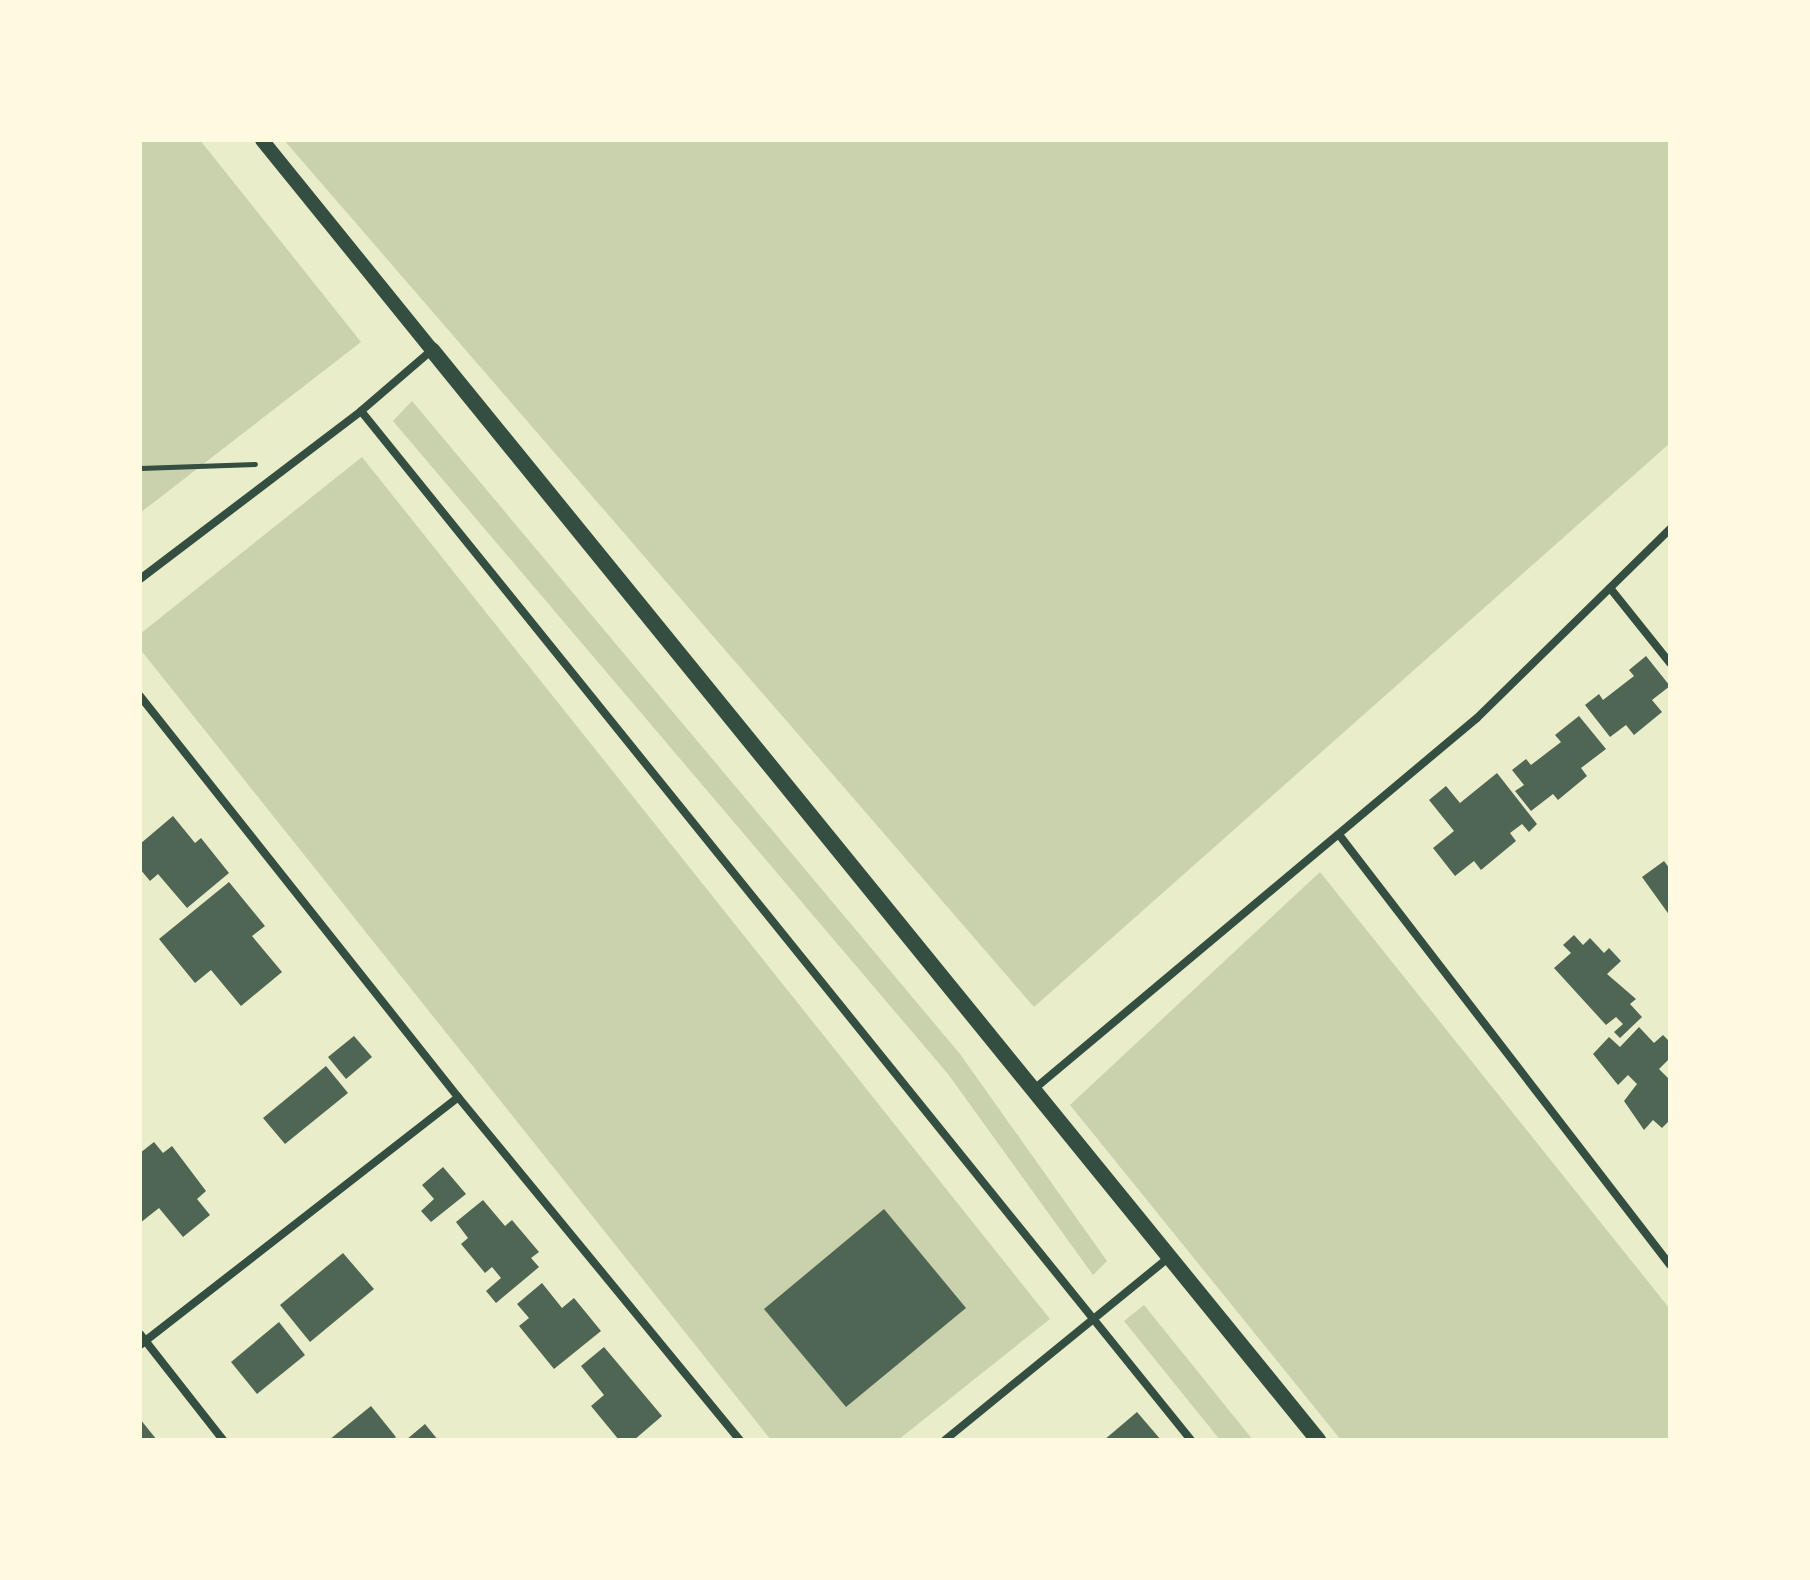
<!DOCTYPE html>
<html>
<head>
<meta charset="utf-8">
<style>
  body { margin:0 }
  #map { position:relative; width:1810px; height:1580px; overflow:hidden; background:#e9edc9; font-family:"Space Grotesk",sans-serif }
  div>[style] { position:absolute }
  .green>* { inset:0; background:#cad2ad }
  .building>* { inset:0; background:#4f6655 }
  .path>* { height:5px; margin:-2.5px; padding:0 2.5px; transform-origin:2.5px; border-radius:2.5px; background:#344e41 }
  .minor>* { height:8px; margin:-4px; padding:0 4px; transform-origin:4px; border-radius:4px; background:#344e41 }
  .tertiary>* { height:14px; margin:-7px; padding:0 7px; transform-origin:7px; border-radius:7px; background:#344e41 }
  .secondary>* { height:16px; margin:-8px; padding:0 8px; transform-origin:8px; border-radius:8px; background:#344e41 }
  span { translate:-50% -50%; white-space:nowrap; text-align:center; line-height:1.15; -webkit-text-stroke:6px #fefae0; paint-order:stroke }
  .frame { position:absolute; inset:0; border:142px solid #fefae0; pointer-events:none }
</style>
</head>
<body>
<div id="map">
  <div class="green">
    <i style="clip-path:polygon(140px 140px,200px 140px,361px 342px,140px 513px)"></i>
    <i style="clip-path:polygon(284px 140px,1670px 140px,1670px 443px,1034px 1007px)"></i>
    <i style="clip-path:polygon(412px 401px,960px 1054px,1107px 1261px,1093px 1275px,948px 1074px,393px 421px)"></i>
    <i style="clip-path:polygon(362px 457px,1050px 1319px,898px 1440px,771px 1440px,140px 649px,140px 634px)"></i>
    <i style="clip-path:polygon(1320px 872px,1670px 1309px,1670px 1436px,1665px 1440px,1341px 1440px,1070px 1105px)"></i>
    <i style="clip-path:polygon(1144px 1305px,1253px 1440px,1220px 1440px,1124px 1321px)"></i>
  </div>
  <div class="building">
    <i style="clip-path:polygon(1646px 656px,1670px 686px,1652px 700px,1662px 712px,1634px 735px,1626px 725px,1610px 737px,1585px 705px,1599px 694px,1603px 700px,1634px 676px,1629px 670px)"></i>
    <i style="clip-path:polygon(1579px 716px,1606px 749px,1581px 768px,1587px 776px,1558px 800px,1553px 794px,1531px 811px,1515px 791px,1524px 785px,1512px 770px,1526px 759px,1531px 765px,1561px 742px,1555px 735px)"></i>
    <i style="clip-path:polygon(1497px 773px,1537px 824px,1529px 832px,1522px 824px,1510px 833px,1516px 841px,1481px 870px,1474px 861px,1455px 876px,1433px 848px,1454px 831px,1429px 800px,1446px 786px,1460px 803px)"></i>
    <i style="clip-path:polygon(173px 816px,195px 843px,201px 838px,229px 873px,187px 908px,158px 874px,150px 881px,140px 869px,140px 844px)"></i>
    <i style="clip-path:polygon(1664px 861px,1670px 869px,1670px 916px,1642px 877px)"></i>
    <i style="clip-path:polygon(229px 882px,265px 926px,252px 936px,282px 972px,241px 1006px,211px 970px,195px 983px,159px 939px)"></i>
    <i style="clip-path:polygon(1574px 935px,1583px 945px,1590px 938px,1604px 953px,1609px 948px,1621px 961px,1607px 974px,1636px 999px,1630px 1004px,1642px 1017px,1620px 1038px,1614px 1032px,1623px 1024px,1616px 1017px,1606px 1025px,1554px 968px,1571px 953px,1563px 945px)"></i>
    <i style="clip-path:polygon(1639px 1027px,1654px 1043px,1663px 1035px,1670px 1042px,1670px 1058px,1659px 1069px,1670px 1080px,1670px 1120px,1662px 1128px,1653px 1120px,1644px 1130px,1624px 1101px,1637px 1084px,1628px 1075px,1618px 1085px,1593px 1054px,1609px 1037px,1620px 1047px)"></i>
    <i style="clip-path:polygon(354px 1036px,372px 1057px,346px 1079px,328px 1057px)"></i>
    <i style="clip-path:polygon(326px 1066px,348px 1093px,285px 1144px,263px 1118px)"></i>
    <i style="clip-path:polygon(154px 1142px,163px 1153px,172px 1146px,206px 1191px,197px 1199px,210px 1215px,183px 1237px,159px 1208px,140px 1223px,140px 1153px)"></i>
    <i style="clip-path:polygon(443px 1167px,466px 1194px,431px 1222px,421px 1211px,434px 1199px,422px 1185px)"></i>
    <i style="clip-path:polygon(483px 1200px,505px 1226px,512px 1220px,539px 1252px,531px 1258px,539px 1267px,496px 1303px,486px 1291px,501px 1278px,492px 1267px,485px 1273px,461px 1244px,468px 1238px,456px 1222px)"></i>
    <i style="clip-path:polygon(884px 1209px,966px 1308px,846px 1407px,764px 1309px)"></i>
    <i style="clip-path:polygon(343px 1253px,374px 1289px,310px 1342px,280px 1305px)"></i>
    <i style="clip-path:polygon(542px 1283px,562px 1308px,574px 1298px,601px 1331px,554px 1369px,519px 1326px,529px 1318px,517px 1304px)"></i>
    <i style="clip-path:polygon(279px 1322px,305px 1355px,257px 1394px,231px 1362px)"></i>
    <i style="clip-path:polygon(604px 1347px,662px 1416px,634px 1440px,619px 1440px,591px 1406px,604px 1395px,581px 1366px)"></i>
    <i style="clip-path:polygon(371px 1406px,396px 1437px,392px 1440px,329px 1440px)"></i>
    <i style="clip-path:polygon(1137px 1412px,1161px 1440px,1104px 1440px)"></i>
    <i style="clip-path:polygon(140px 1419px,157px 1440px,140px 1440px)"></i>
    <i style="clip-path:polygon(425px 1424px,438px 1440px,406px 1440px)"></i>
  </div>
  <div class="path">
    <i style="left:140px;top:468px;width:115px;rotate:-2deg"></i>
  </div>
  <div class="minor">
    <i style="left:361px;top:411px;width:1322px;rotate:51.11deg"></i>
    <i style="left:140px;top:579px;width:278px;rotate:-37.2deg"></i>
    <i style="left:361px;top:411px;width:94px;rotate:-40.7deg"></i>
    <i style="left:1610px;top:588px;width:96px;rotate:51.3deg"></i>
    <i style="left:140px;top:696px;width:512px;rotate:51.58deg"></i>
    <i style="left:458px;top:1097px;width:444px;rotate:50.6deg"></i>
    <i style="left:1340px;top:836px;width:541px;rotate:52.43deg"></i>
    <i style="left:1033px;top:1090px;width:579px;rotate:-39.96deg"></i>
    <i style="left:1477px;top:718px;width:270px;rotate:-44.4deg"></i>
    <i style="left:140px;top:1334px;width:135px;rotate:51.9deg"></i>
    <i style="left:140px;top:1345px;width:403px;rotate:-37.9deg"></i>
    <i style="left:945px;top:1440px;width:289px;rotate:-39.2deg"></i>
  </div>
  <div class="tertiary">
    <i style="left:262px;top:140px;width:270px;rotate:51deg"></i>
  </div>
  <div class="secondary">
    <i style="left:432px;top:350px;width:1405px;rotate:50.89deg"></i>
  </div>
  <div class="frame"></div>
</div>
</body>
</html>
